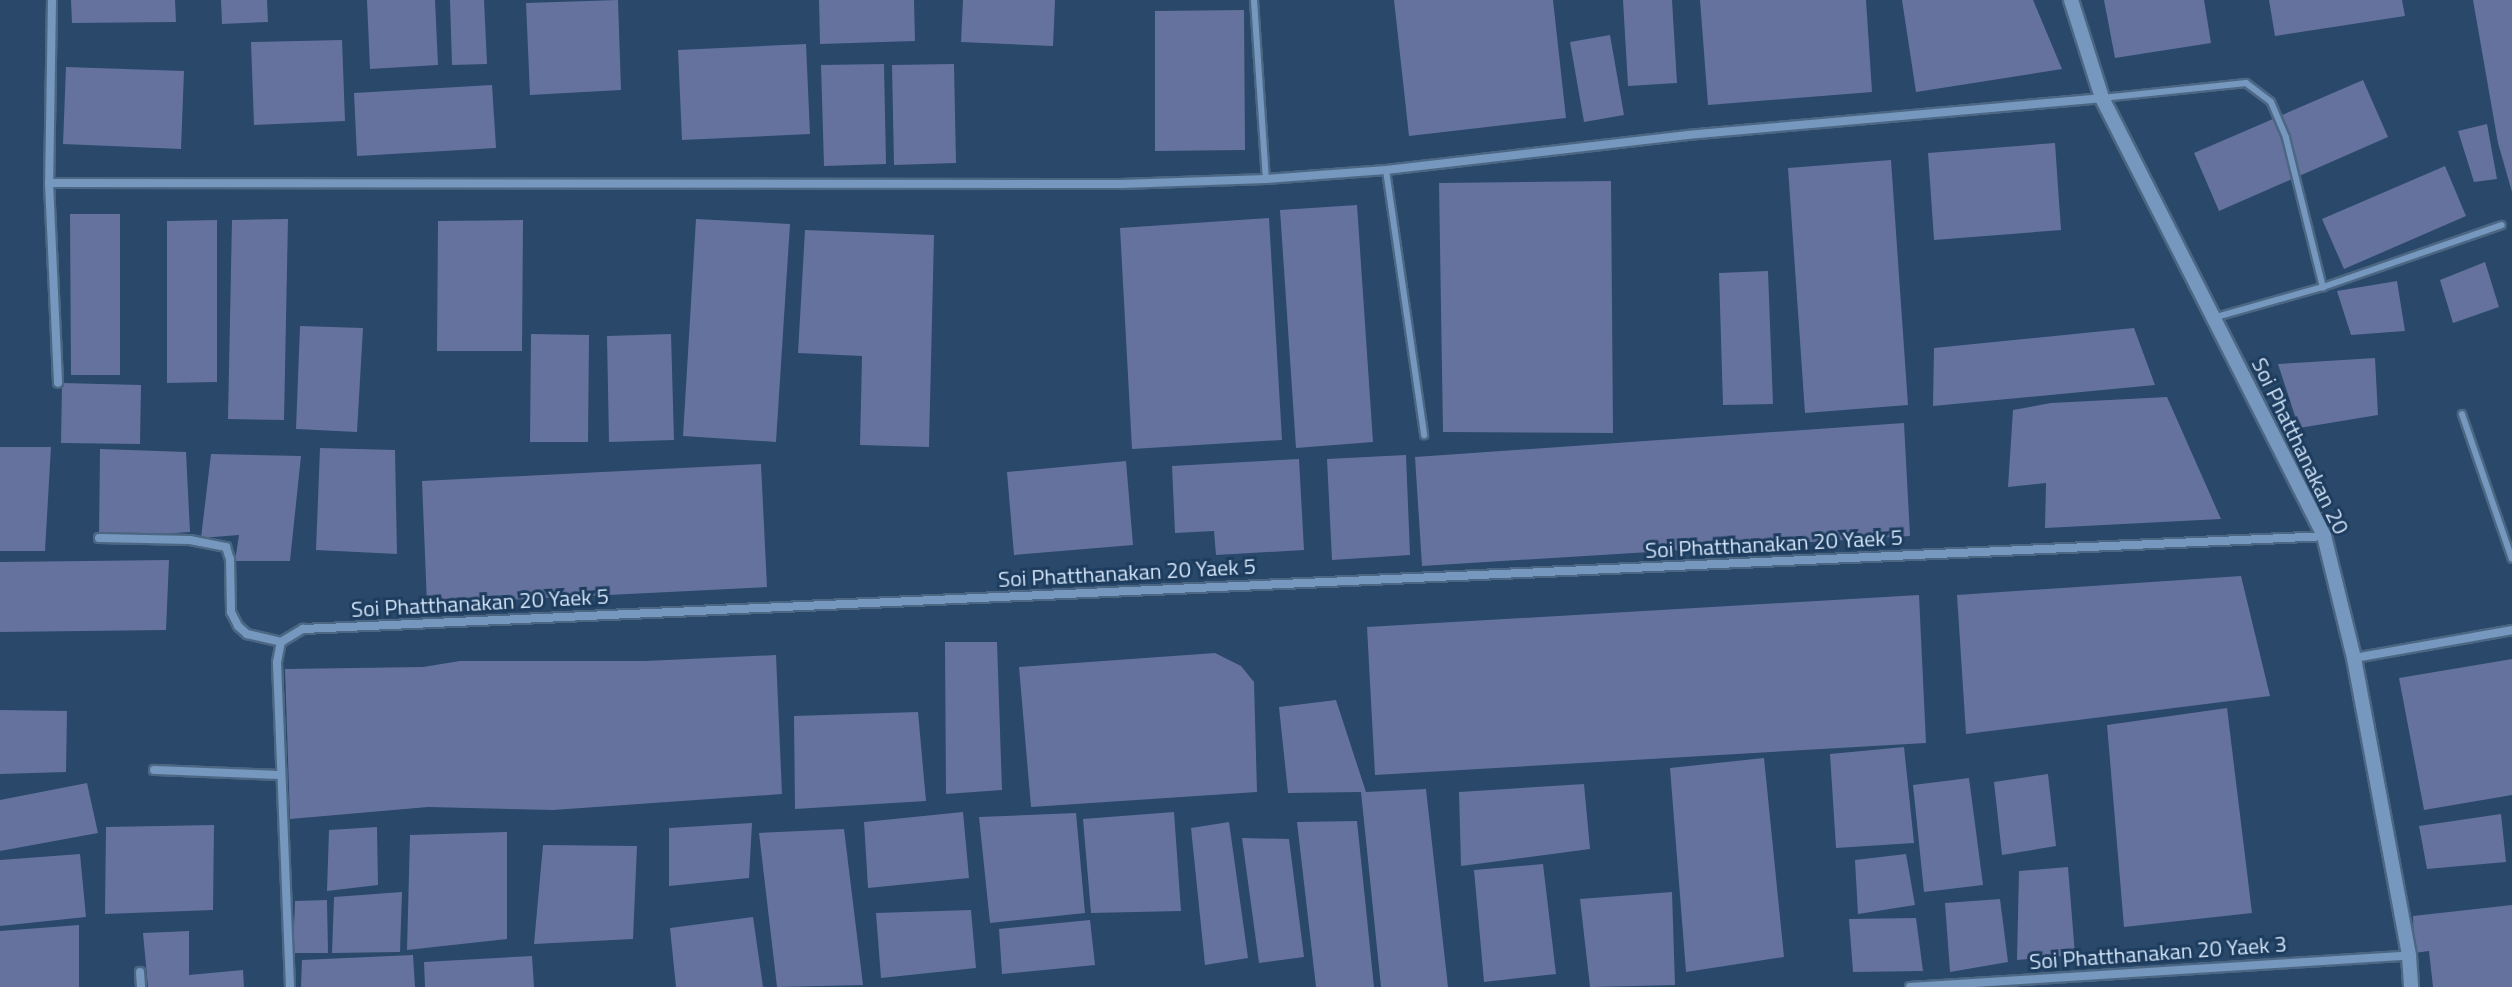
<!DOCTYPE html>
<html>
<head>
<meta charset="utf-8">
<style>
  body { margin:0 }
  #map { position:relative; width:2512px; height:987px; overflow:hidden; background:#29486a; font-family:"Titillium Web",sans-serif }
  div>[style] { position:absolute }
  .building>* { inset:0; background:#65729d }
  .roads { filter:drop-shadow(2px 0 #4c6783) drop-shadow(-2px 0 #4c6783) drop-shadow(0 2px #4c6783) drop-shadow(0 -2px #4c6783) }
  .service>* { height:6px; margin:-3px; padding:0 3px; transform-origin:3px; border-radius:3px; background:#7698be }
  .minor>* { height:8px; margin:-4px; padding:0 4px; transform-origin:4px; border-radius:4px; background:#7698be }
  .tertiary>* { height:14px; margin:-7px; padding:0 7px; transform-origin:7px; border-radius:7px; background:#7698be }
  span { translate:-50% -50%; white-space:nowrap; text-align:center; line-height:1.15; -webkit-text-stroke:6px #1e3d5e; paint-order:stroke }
  .street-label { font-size:22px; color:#d0e2f7 }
</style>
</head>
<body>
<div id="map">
  <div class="building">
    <i style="clip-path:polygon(71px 0,175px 0,176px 22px,72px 23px)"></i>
    <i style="clip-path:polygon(221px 0,267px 0,268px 22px,222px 24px)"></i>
    <i style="clip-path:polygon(367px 0,435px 0,438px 65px,370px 69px)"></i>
    <i style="clip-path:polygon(450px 0,484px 0,487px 64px,452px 65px)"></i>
    <i style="clip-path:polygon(618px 0,621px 90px,530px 95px,526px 3px)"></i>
    <i style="clip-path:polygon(819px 0,914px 0,915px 41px,820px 44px)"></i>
    <i style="clip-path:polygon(963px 0,1055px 0,1053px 46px,961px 42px)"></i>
    <i style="clip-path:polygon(1394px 0,1553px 0,1566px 118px,1409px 136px)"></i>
    <i style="clip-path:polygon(1623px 0,1672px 0,1677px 83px,1628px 86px)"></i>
    <i style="clip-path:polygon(1700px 0,1866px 0,1872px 92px,1708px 105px)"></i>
    <i style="clip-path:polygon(1902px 0,2033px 0,2062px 69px,1916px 92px)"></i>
    <i style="clip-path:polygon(2104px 0,2204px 0,2211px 43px,2115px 58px)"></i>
    <i style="clip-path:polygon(2269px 0,2402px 0,2405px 16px,2275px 36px)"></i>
    <i style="clip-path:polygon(2473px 0,2512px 0,2512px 192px,2498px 143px)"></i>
    <i style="clip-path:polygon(1244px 10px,1245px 150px,1155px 151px,1155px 11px)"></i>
    <i style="clip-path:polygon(1610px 35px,1624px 115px,1584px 122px,1570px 42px)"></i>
    <i style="clip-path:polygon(342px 40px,345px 121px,254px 125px,251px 42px)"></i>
    <i style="clip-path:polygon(806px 44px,810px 134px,682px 140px,678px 50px)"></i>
    <i style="clip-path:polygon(884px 64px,886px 164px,824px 166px,821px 65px)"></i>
    <i style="clip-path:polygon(954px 64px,956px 163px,894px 165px,892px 65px)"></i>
    <i style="clip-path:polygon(66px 67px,184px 71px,181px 149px,63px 144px)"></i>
    <i style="clip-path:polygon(2363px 80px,2388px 137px,2219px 211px,2194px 153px)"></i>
    <i style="clip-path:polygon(492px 85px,496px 148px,357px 156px,354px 93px)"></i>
    <i style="clip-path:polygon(2487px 124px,2497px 179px,2474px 182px,2458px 131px)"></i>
    <i style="clip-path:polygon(2055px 143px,2061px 230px,1934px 240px,1928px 153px)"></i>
    <i style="clip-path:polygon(1891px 160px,1908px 405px,1805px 413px,1788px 168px)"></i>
    <i style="clip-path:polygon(2445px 166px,2466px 216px,2344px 269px,2322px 219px)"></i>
    <i style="clip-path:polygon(1611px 181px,1613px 433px,1443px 432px,1439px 183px)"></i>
    <i style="clip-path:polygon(1357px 205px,1373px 442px,1296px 448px,1280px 210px)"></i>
    <i style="clip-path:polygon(70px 214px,120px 214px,120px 375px,71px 375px)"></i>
    <i style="clip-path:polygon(1269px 218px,1282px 440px,1132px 449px,1120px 228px)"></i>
    <i style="clip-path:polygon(288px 219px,284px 420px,228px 419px,232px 220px)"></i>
    <i style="clip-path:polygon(696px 219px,790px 224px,776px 442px,683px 436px)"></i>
    <i style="clip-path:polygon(217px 220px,217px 382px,167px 383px,167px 221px)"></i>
    <i style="clip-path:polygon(523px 220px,522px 351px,437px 351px,438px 221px)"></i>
    <i style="clip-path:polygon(805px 230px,934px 235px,929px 447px,860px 445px,862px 356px,798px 353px)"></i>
    <i style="clip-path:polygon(2485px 262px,2499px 307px,2453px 323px,2440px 280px)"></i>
    <i style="clip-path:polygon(1768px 271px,1773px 404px,1723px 405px,1719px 273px)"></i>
    <i style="clip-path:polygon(2397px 281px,2405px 331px,2351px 335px,2337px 291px)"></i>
    <i style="clip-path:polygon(300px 326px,363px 328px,357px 432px,296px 429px)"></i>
    <i style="clip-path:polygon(2134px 328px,2155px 385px,1933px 406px,1934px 348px)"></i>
    <i style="clip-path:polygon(531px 334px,589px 335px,588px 442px,530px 442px)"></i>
    <i style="clip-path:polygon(671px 334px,674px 440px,609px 442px,607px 336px)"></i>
    <i style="clip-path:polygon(2375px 358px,2378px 415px,2299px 428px,2278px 364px)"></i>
    <i style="clip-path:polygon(62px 383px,141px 385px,140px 444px,61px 443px)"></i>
    <i style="clip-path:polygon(2167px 397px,2221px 519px,2045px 528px,2046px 483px,2008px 487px,2013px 410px,2051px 403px)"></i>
    <i style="clip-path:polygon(1904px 423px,1910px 536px,1422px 566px,1415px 457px)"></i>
    <i style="clip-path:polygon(0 447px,51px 447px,45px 551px,0 551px)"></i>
    <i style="clip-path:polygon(320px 448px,395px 450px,397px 554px,316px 550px)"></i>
    <i style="clip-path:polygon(100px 449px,186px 452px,190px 532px,99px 538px)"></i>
    <i style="clip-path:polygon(211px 454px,301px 456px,290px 561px,235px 561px,239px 535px,201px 538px)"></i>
    <i style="clip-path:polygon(1406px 455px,1410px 555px,1332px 560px,1327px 459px)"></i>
    <i style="clip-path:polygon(1299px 459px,1304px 550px,1216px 555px,1214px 531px,1175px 533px,1172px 466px)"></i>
    <i style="clip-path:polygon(1126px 461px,1133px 545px,1014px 555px,1007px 472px)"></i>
    <i style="clip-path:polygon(761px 464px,767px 587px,427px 604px,422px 481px)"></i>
    <i style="clip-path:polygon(169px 560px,166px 630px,0 632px,0 562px)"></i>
    <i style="clip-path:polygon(2241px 576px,2270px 696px,1966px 734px,1957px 595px)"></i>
    <i style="clip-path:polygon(1919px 595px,1926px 743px,1375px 775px,1367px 627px)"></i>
    <i style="clip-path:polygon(945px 642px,997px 642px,1002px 790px,946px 794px)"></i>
    <i style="clip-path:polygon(1215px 653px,1241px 666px,1254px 682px,1257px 792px,1031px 807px,1019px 667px)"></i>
    <i style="clip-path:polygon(776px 655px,782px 794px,553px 810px,428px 807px,290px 819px,285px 669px,423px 667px,460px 661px,645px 661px)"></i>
    <i style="clip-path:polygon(2512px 659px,2512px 795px,2424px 810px,2399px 678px)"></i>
    <i style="clip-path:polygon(1336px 700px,1366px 792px,1426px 789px,1448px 987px,1381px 987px,1361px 792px,1288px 793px,1279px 707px)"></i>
    <i style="clip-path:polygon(2227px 708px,2252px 913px,2124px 927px,2107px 725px)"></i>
    <i style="clip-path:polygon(0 710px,67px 711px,66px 772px,0 774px)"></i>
    <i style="clip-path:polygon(918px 712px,926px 801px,795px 809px,794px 716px)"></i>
    <i style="clip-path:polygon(1904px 747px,1914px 843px,1836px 848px,1830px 754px)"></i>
    <i style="clip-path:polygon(1764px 758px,1784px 957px,1686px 972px,1670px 768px)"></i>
    <i style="clip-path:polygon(2048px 774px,2056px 846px,2002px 855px,1994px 782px)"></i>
    <i style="clip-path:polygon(1969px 778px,1983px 885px,1924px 892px,1913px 785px)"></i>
    <i style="clip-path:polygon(87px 783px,98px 833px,0 851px,0 800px)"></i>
    <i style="clip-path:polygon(1584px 784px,1590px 849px,1461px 866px,1459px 792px)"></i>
    <i style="clip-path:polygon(963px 812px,969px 878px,868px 888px,864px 822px)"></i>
    <i style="clip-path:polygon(1174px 812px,1181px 911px,1091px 913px,1083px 819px)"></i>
    <i style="clip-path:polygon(1076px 813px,1085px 913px,990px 923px,979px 817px)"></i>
    <i style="clip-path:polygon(2501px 814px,2506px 862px,2427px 869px,2419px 826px)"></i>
    <i style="clip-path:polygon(1357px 821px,1374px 987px,1316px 987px,1297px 822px)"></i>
    <i style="clip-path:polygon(1229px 822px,1248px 958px,1205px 965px,1191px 828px)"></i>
    <i style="clip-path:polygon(752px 823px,749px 878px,669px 886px,669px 828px)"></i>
    <i style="clip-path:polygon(214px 825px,213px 910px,105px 914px,106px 827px)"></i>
    <i style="clip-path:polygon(377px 827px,378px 885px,327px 891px,329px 830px)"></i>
    <i style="clip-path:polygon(844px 829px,863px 985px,777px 987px,759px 833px)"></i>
    <i style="clip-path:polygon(507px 832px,507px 939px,407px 950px,410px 835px)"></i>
    <i style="clip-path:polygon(1242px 838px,1289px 839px,1304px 957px,1259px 963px)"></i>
    <i style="clip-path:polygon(543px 845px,637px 846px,633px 939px,534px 944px)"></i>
    <i style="clip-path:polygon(80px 854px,86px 917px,0 926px,0 860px)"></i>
    <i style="clip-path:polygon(1906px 854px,1915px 905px,1858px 914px,1855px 860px)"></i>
    <i style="clip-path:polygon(1543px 864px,1556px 974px,1484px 982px,1474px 870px)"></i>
    <i style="clip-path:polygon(2068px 867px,2075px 955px,2017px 960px,2019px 871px)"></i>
    <i style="clip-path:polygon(402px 892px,400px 952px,332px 953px,334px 897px)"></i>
    <i style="clip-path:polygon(1672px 892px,1675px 985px,1590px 987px,1580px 899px)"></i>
    <i style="clip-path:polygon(2000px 899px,2008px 962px,1950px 972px,1945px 903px)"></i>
    <i style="clip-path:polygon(327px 900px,328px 953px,293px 953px,295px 901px)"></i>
    <i style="clip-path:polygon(2512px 905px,2512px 987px,2433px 987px,2429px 951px,2414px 953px,2413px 916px)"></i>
    <i style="clip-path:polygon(971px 910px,976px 968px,881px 978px,876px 913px)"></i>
    <i style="clip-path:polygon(753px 917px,763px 987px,676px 987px,670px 928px)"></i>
    <i style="clip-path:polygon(1916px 918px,1923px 971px,1853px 972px,1849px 919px)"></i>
    <i style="clip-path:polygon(1090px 920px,1095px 965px,1002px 974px,999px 929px)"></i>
    <i style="clip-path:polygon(79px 925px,79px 987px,0 987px,0 931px)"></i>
    <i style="clip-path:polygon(189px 931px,189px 975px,243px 970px,244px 987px,148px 987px,143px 933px)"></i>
    <i style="clip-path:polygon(413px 955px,415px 987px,301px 987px,302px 960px)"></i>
    <i style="clip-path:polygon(532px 956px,534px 987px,425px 987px,424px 962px)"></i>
  </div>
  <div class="roads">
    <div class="service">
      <i style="left:1254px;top:0;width:179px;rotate:86.2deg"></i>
      <i style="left:2102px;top:98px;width:145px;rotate:-5.9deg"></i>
      <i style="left:2246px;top:83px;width:31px;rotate:37deg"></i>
      <i style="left:2271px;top:102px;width:39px;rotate:67deg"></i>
      <i style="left:2286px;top:138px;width:154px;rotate:76.1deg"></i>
      <i style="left:1386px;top:170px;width:268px;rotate:81.8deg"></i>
      <i style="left:2216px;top:317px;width:111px;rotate:-15.7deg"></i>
      <i style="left:2323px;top:287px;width:189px;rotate:-19.1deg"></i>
      <i style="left:2462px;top:414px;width:153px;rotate:71deg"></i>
    </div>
    <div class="minor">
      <i style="left:52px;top:0;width:183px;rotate:90.9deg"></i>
      <i style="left:49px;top:183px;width:200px;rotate:87.4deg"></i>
      <i style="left:49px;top:183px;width:1072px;rotate:0.05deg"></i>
      <i style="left:1121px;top:184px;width:145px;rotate:-2deg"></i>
      <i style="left:1266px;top:179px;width:120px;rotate:-4.3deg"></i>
      <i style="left:1386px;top:170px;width:304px;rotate:-6.6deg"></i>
      <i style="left:1688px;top:135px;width:416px;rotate:-5.1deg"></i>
      <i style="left:99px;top:538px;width:91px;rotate:1.3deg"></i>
      <i style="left:190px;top:540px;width:37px;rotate:11deg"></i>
      <i style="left:226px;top:547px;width:13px;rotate:72deg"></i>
      <i style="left:230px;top:559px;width:53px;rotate:88.9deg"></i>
      <i style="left:231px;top:612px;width:16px;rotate:63deg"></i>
      <i style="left:238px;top:626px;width:12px;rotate:42deg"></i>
      <i style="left:247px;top:634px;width:35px;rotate:13deg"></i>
      <i style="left:2354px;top:658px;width:160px;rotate:-10deg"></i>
      <i style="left:154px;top:770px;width:127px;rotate:2.3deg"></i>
      <i style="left:140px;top:972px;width:15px;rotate:86deg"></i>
      <i style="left:290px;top:987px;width:325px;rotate:-92.3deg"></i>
      <i style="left:277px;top:662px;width:20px;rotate:-79deg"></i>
      <i style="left:281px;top:642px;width:26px;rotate:-31deg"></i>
      <i style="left:303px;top:629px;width:2023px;rotate:-2.63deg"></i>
      <i style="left:1910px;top:987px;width:500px;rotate:-3.6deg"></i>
    </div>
    <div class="tertiary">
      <i style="left:2071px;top:0;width:103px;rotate:72.4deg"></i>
      <i style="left:2102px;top:98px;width:491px;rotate:63.1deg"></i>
      <i style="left:2324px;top:536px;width:126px;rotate:76.2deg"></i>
      <i style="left:2354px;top:658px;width:303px;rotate:79.5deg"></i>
      <i style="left:2409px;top:956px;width:31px;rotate:86deg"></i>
    </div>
  </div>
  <div class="street-label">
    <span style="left:2300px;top:446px;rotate:64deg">Soi Phatthanakan 20</span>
    <span style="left:1774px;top:544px;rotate:-3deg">Soi Phatthanakan 20 Yaek 5</span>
    <span style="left:1127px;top:573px;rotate:-3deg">Soi Phatthanakan 20 Yaek 5</span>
    <span style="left:480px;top:603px;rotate:-3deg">Soi Phatthanakan 20 Yaek 5</span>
    <span style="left:2158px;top:953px;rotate:-4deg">Soi Phatthanakan 20 Yaek 3</span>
  </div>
</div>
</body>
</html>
